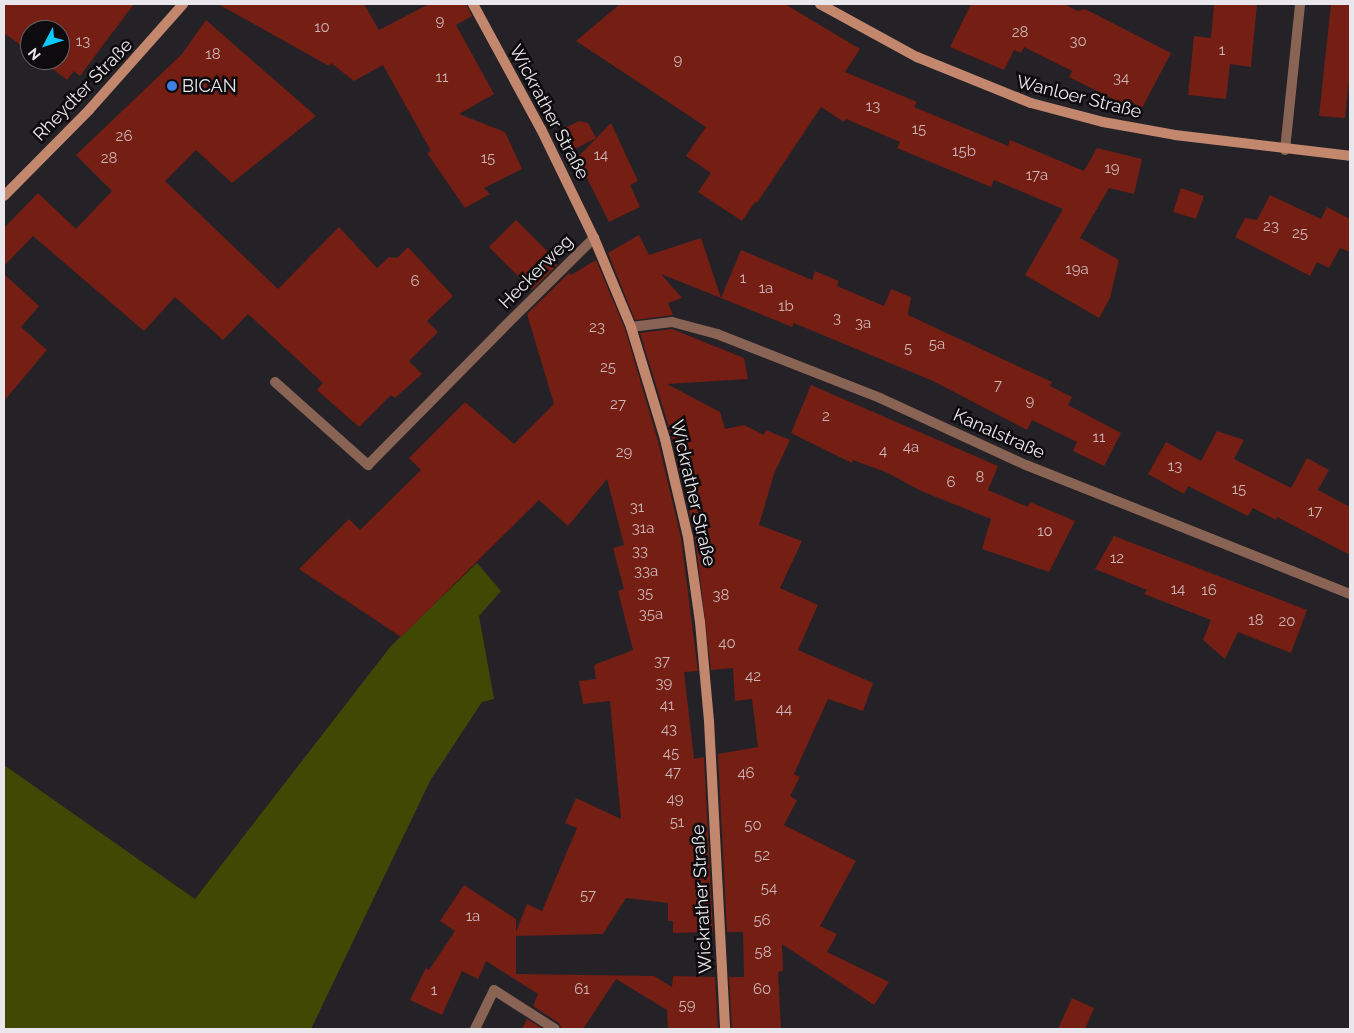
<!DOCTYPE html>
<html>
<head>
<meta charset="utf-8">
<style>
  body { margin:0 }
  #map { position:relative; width:1354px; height:1033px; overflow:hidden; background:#242127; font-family:Raleway,sans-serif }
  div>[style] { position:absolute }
  .green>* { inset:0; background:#3f4904 }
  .building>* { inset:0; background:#741e14 }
  .lane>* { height:10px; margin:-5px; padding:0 5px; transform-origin:5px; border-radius:5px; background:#896354 }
  .street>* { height:10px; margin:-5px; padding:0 5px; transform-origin:5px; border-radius:5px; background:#896354 }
  .secondary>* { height:10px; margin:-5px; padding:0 5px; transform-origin:5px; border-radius:5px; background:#c3876e }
  .dots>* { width:14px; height:14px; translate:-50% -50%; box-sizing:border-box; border:2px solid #0d0b0e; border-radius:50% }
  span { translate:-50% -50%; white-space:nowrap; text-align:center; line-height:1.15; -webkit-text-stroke:5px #0d0b0e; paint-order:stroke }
  .number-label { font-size:15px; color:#ccb5b5 }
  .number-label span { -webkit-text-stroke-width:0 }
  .poi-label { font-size:18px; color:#e9e7eb }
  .left { translate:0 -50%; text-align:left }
  .street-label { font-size:18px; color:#e9e7eb }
  .frame { position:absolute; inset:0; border:5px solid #e9e7eb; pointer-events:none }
  .north { position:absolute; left:20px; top:20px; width:50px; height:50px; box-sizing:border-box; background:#0d0b0e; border:1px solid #656366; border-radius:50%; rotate:230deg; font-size:14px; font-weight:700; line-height:20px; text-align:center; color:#e9e7eb }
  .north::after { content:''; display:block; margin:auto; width:18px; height:22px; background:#0bcafa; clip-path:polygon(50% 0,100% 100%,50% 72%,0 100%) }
</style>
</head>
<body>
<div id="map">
  <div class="green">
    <i style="clip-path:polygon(477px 563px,501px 591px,479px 616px,494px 699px,482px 702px,430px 781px,311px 1029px,4px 1029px,4px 765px,195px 899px,391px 646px)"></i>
  </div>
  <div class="building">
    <i style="clip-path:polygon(4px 4px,134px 4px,80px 76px,74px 71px,67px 80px,41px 60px,60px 60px,60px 30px,30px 30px,30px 52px,4px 33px)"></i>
    <i style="clip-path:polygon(218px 4px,364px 4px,379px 30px,429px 4px,466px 4px,472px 16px,456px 25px,494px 94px,459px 114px,505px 132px,522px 169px,484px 188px,490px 194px,465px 208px,427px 153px,431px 151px,383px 65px,354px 81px,331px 63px,329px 66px)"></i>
    <i style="clip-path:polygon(620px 4px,785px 4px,860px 49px,845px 72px,917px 102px,914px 107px,1008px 146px,1010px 140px,1084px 171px,1097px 148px,1142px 159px,1134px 194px,1109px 188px,1080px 238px,1119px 260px,1110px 298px,1099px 318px,1025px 275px,1063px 209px,994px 180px,991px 187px,921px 158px,897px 148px,900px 142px,846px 119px,844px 122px,821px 107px,757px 203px,755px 202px,742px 221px,698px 192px,711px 173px,686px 156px,706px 127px,576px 41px)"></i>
    <i style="clip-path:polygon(971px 4px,1064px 4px,1078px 11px,1085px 9px,1171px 53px,1142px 108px,1130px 101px,1127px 106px,1069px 77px,1072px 71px,1024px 47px,1021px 53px,1014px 50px,1004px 70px,950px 47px)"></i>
    <i style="clip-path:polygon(1214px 4px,1257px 4px,1251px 67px,1230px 64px,1226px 99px,1188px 95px,1194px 36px,1211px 38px)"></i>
    <i style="clip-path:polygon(1331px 4px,1350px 4px,1350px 71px,1345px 118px,1319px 116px)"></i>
    <i style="clip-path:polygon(206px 20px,316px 116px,232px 183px,196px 150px,165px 181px,278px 289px,339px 227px,377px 268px,389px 257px,397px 258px,408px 247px,453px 296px,427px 321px,438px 332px,409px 361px,422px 374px,395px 398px,391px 395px,359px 427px,317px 390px,323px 383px,248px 314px,223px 340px,175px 297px,144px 331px,33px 236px,4px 266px,4px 228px,38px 193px,76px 229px,112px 191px,76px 155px,182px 54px)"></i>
    <i style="clip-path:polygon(579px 121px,588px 123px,596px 138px,573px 150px,563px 129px)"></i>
    <i style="clip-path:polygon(611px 123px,638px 181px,630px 185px,640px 207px,609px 222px,577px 158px)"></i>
    <i style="clip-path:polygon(1181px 188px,1204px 196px,1196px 219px,1173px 212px)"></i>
    <i style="clip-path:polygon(1270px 195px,1321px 219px,1327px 207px,1350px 219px,1350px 252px,1340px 248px,1329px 268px,1317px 262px,1310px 276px,1235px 237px,1245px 218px,1257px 220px)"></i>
    <i style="clip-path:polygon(516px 220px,559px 263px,532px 290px,489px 247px)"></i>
    <i style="clip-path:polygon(639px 235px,649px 255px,701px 238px,721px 298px,661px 274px,682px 298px,668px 303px,673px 315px,635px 320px,608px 253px)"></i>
    <i style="clip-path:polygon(741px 250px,812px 280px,815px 271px,839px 281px,837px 286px,884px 306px,891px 289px,911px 297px,908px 315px,1052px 382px,1050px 386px,1072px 397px,1068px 405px,1121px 433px,1104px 466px,1073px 451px,1077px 442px,1032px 420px,1027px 430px,933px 381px,794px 323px,792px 327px,721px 298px)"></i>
    <i style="clip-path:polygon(596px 260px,625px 329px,658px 441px,681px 538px,698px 671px,684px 672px,694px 759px,704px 757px,713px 932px,673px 933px,673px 921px,668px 921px,668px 903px,626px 898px,603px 934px,516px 936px,516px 974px,654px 976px,672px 987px,673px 976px,715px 977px,718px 1029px,668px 1029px,667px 1010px,616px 979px,583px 1029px,562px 1029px,559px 1023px,533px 1006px,538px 994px,486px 961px,478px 979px,462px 971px,442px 1015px,410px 1000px,426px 968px,429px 970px,455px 931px,440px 921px,464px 885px,516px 919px,516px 932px,527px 904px,542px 911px,577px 828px,565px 823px,576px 798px,621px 819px,610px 701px,583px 704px,579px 681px,596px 679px,594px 665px,633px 650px,618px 591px,624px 589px,613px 548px,624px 545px,607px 479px,568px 526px,539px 500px,401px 637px,299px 569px,349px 519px,360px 530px,421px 470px,409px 458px,465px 402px,514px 444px,554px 404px,527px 314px,569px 273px,571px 275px)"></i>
    <i style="clip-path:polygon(4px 274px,39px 306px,21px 327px,47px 350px,4px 401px)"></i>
    <i style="clip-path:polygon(672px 329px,744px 358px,748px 379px,667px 384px,720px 412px,725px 429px,744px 425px,764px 435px,766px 430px,790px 440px,774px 474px,759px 525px,802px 541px,780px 588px,818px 605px,798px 650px,873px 683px,863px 711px,828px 699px,794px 774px,800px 777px,790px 796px,797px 800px,784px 825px,856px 861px,820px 926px,837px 934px,827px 952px,889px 982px,874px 1005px,782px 944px,783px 971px,778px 972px,781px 1029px,732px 1029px,729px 977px,744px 977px,743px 932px,727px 932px,718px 754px,758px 747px,752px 699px,735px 701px,733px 668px,711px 670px,695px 536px,672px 437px,640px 333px)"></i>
    <i style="clip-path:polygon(811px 385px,998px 466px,988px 490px,1028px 507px,1030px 502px,1075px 521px,1049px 572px,982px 549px,991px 519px,921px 491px,888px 473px,853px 460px,852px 463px,791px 433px)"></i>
    <i style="clip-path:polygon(1217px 431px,1244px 440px,1234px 459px,1291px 488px,1307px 458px,1329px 470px,1318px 490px,1350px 507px,1350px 555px,1277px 517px,1276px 520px,1253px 508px,1248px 516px,1188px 486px,1184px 494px,1148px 474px,1166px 442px,1201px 461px)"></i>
    <i style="clip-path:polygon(1114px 536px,1307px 610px,1291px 653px,1238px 632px,1225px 659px,1203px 640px,1211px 620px,1144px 594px,1147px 590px,1095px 569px)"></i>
    <i style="clip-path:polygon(1072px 998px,1094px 1008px,1085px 1029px,1058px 1029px)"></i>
    <i style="clip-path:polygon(527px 1019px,543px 1029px,522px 1029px)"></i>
  </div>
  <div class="lane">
    <i style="left:275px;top:382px;width:125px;rotate:41.7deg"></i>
    <i style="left:368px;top:465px;width:190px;rotate:-45.4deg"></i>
  </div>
  <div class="street">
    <i style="left:1285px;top:150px;width:147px;rotate:-84.1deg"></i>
    <i style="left:631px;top:327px;width:41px;rotate:-7deg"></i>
    <i style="left:672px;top:322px;width:47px;rotate:14.9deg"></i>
    <i style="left:717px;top:334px;width:175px;rotate:21.4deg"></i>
    <i style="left:880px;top:398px;width:161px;rotate:24.7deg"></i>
    <i style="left:1026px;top:465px;width:349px;rotate:21.7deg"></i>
    <i style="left:501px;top:330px;width:131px;rotate:-44.7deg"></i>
    <i style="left:475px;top:1029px;width:43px;rotate:-64deg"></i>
    <i style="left:494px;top:990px;width:72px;rotate:32.6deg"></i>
  </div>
  <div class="secondary">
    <i style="left:473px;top:4px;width:142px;rotate:61.5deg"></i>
    <i style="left:541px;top:129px;width:121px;rotate:64.1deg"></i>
    <i style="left:594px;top:238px;width:96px;rotate:67.4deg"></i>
    <i style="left:631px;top:327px;width:117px;rotate:73.1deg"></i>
    <i style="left:665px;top:439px;width:101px;rotate:76.8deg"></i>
    <i style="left:688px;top:537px;width:86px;rotate:82deg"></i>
    <i style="left:700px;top:622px;width:99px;rotate:84.8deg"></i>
    <i style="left:709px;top:721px;width:308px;rotate:87deg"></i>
    <i style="left:820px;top:4px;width:111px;rotate:28.7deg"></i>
    <i style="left:917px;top:57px;width:123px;rotate:22deg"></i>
    <i style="left:1031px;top:103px;width:74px;rotate:14.8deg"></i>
    <i style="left:1103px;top:122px;width:73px;rotate:10.2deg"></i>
    <i style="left:1175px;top:135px;width:176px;rotate:6.8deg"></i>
    <i style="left:4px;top:196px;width:121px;rotate:-45.3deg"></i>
    <i style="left:89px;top:110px;width:142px;rotate:-48.4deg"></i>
  </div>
  <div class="dots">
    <i style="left:172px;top:86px;background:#3f7fe0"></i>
  </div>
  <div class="number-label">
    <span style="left:440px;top:22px">9</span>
    <span style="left:322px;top:28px">10</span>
    <span style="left:1020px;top:33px">28</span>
    <span style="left:83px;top:42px">13</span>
    <span style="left:1078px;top:42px">30</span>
    <span style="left:1222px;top:51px">1</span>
    <span style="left:213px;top:55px">18</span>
    <span style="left:678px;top:61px">9</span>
    <span style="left:442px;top:78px">11</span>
    <span style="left:1121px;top:79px">34</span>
    <span style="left:873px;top:107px">13</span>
    <span style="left:919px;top:130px">15</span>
    <span style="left:124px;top:137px">26</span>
    <span style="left:964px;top:152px">15b</span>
    <span style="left:601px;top:156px">14</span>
    <span style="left:109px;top:159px">28</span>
    <span style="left:488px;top:159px">15</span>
    <span style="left:1112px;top:169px">19</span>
    <span style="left:1037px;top:176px">17a</span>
    <span style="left:1271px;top:227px">23</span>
    <span style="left:1300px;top:234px">25</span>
    <span style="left:1077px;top:270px">19a</span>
    <span style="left:743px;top:279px">1</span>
    <span style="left:415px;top:282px">6</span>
    <span style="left:766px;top:289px">1a</span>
    <span style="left:786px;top:307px">1b</span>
    <span style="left:837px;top:319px">3</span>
    <span style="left:863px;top:324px">3a</span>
    <span style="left:597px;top:328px">23</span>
    <span style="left:937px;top:345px">5a</span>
    <span style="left:908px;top:349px">5</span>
    <span style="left:608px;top:368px">25</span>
    <span style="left:998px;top:386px">7</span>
    <span style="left:1030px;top:402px">9</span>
    <span style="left:618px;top:405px">27</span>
    <span style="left:826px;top:417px">2</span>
    <span style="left:1099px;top:438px">11</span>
    <span style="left:911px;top:448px">4a</span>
    <span style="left:883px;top:452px">4</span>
    <span style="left:624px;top:453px">29</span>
    <span style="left:1175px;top:467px">13</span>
    <span style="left:980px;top:478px">8</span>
    <span style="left:951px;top:483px">6</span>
    <span style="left:1239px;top:490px">15</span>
    <span style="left:637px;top:508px">31</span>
    <span style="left:1315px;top:512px">17</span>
    <span style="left:643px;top:529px">31a</span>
    <span style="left:1045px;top:532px">10</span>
    <span style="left:640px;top:552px">33</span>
    <span style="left:1117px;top:559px">12</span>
    <span style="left:646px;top:572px">33a</span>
    <span style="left:1178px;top:590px">14</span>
    <span style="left:1209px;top:591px">16</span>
    <span style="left:645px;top:594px">35</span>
    <span style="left:721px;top:596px">38</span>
    <span style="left:651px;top:615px">35a</span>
    <span style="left:1256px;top:621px">18</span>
    <span style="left:1287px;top:622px">20</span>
    <span style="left:727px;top:644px">40</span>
    <span style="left:662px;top:662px">37</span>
    <span style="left:753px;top:677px">42</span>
    <span style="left:664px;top:684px">39</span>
    <span style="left:667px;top:706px">41</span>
    <span style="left:784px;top:710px">44</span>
    <span style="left:669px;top:730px">43</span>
    <span style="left:671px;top:754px">45</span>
    <span style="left:673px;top:773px">47</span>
    <span style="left:746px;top:774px">46</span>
    <span style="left:675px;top:800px">49</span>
    <span style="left:677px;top:823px">51</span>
    <span style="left:753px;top:826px">50</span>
    <span style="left:762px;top:856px">52</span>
    <span style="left:769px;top:889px">54</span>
    <span style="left:588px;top:896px">57</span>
    <span style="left:473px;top:917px">1a</span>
    <span style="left:762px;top:921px">56</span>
    <span style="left:763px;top:953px">58</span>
    <span style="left:582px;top:990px">61</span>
    <span style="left:762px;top:990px">60</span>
    <span style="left:434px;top:991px">1</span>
    <span style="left:687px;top:1006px">59</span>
  </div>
  <div class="poi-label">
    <span class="left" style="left:182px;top:86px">BICAN</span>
  </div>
  <div class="street-label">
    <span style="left:83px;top:90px;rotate:-46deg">Rheydter Straße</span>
    <span style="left:1079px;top:97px;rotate:14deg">Wanloer Straße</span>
    <span style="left:549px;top:112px;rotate:62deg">Wickrather Straße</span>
    <span style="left:536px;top:272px;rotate:-45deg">Heckerweg</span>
    <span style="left:999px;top:434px;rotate:24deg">Kanalstraße</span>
    <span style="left:693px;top:493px;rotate:77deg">Wickrather Straße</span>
    <span style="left:702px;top:899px;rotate:-93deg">Wickrather Straße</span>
  </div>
  <div class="frame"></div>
  <div class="north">N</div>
</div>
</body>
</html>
